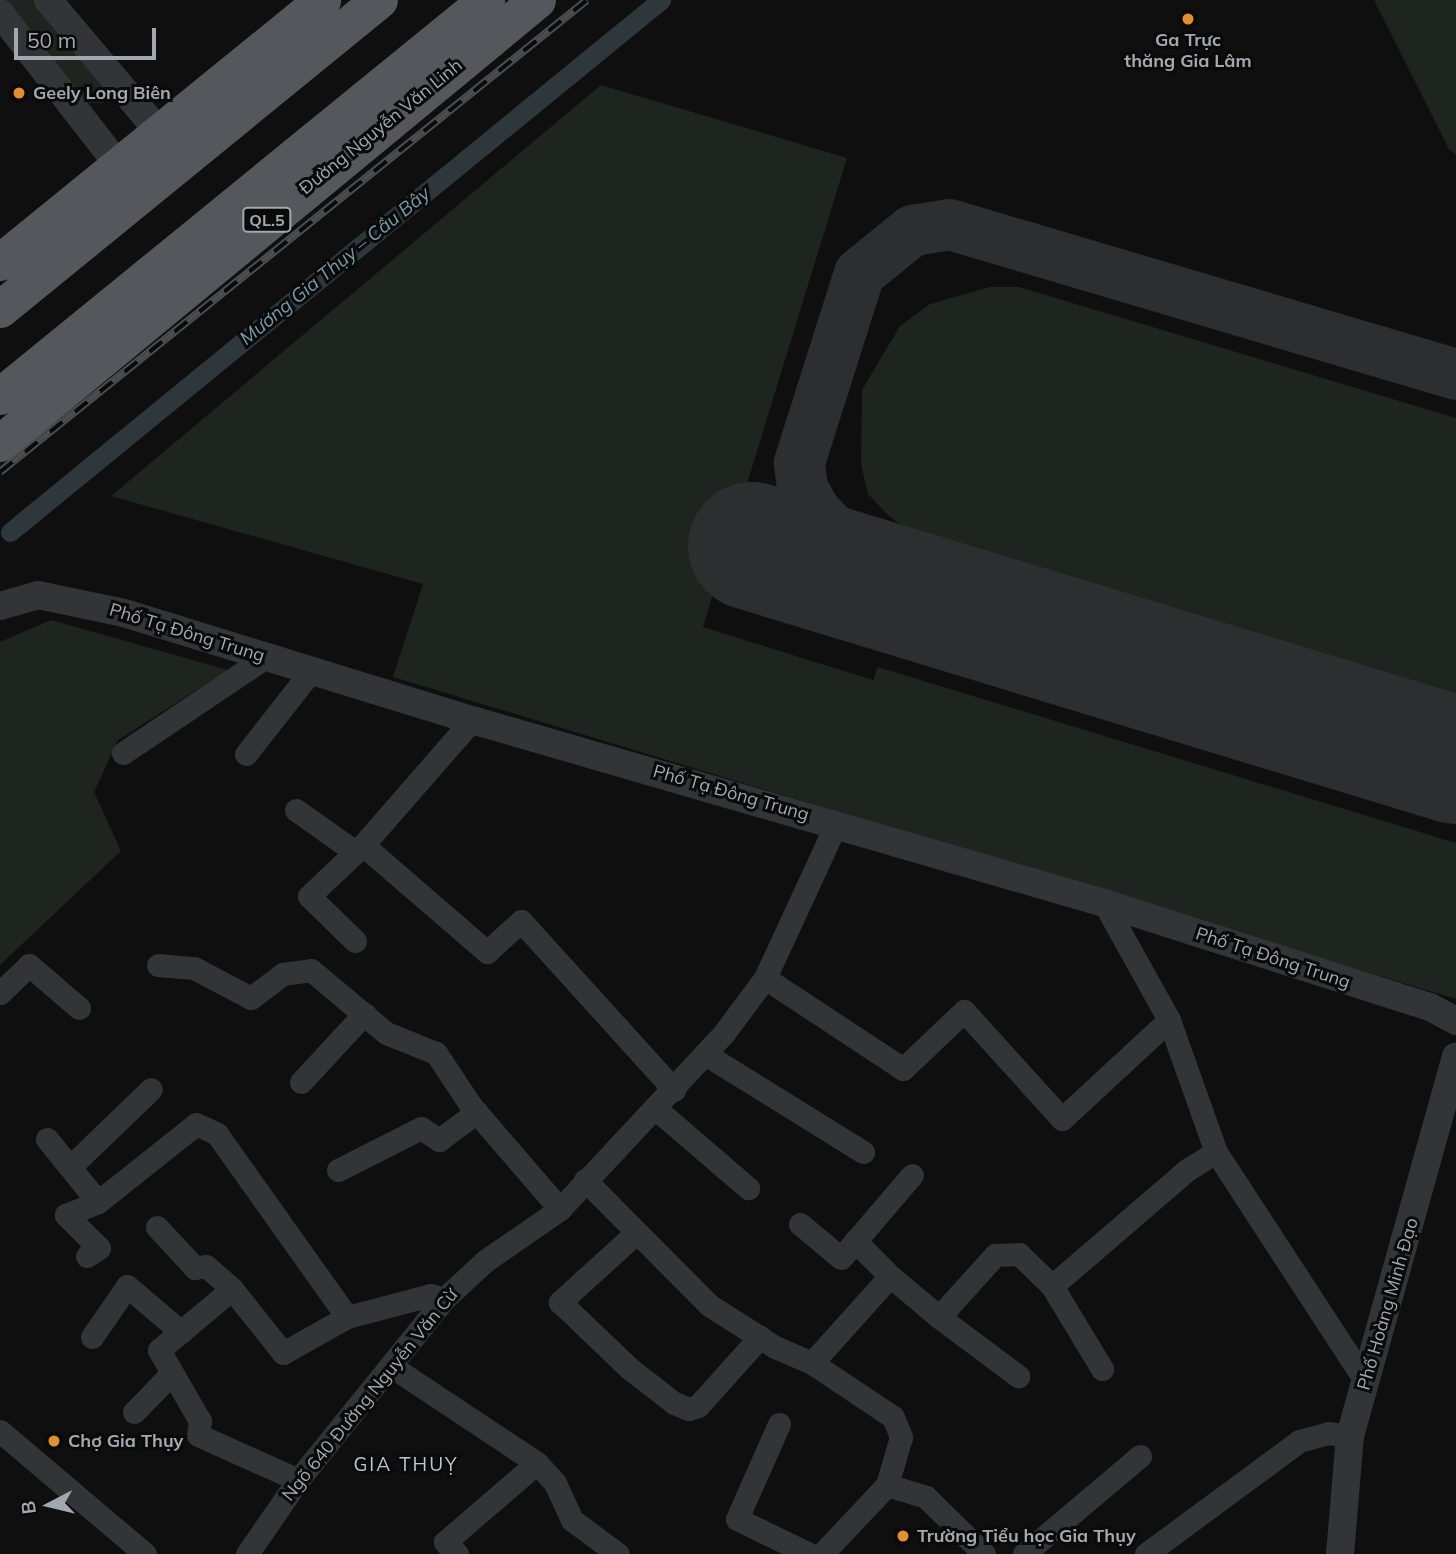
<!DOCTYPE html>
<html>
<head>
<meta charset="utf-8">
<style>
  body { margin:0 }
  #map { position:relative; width:1456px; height:1554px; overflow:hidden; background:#0f0f10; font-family:Mulish,sans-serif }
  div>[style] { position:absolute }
  .green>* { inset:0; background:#1e241e }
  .canal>* { height:19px; margin:-9.5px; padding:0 9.5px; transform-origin:9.5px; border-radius:9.5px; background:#2e383c }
  .taxiway>* { height:51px; margin:-25.5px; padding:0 25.5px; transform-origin:25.5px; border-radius:25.5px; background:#2d2e30 }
  .runway>* { height:128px; margin:-64px; padding:0 64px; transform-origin:64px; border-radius:64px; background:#2d2e30 }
  .minor>* { height:23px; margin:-11.5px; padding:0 11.5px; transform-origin:11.5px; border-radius:11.5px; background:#323437 }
  .tertiary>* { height:28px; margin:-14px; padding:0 14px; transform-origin:14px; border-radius:14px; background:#323437 }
  .trunk>* { height:37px; margin:-18.5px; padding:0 18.5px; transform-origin:18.5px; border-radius:18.5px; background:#54585c }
  .rail>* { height:8px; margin-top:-4px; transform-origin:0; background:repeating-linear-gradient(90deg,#0a0a0b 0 16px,#4b4e51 0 32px); box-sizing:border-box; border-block:2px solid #4b4e51 }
  .dots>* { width:19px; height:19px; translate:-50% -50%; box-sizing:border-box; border:4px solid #0a0a0b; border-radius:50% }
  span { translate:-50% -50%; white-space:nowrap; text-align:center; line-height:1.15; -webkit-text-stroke:6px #0a0a0b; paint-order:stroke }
  .shield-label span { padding:2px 5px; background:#0a0a0b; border:2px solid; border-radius:5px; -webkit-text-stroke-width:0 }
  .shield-label { font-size:16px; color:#a1a8b0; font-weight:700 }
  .poi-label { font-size:18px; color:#a1a8b0; font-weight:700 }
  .left { translate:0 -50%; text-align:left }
  .street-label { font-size:18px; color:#a1a8b0 }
  .water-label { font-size:19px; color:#7a9aa9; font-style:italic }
  .neighbourhood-label { font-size:19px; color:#c2c6cc; letter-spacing:2px }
  .north { position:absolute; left:14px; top:1470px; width:70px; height:70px; -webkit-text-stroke:5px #0a0a0b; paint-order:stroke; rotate:263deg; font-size:19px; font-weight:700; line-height:28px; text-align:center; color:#a1a8b0 }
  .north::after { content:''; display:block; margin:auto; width:24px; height:32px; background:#a1a8b0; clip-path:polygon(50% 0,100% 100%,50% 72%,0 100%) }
  .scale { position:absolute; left:14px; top:28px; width:142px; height:32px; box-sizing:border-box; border:4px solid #a1a8b0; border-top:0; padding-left:9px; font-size:21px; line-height:24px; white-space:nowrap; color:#a1a8b0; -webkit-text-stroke:5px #0a0a0b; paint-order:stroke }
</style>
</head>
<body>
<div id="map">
  <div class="green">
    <i style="clip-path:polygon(3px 0,35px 0,106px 87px,103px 103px,86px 103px)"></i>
    <i style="clip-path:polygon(1374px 0,1456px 0,1456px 155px,1449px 149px)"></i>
    <i style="clip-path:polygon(601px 85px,847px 158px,703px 627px,873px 680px,878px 667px,1456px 843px,1456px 999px,393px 677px,423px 584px,111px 496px)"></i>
    <i style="clip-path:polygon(990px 287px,1019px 287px,1456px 418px,1456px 701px,913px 535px,888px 515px,868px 494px,861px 465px,862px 390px,900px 326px,930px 304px)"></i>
    <i style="clip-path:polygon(51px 620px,228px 670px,118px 740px,94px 792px,121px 851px,0 965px,0 642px)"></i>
  </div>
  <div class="canal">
    <i style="left:10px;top:532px;width:841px;rotate:-39.26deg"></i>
  </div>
  <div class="taxiway">
    <i style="left:924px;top:598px;width:94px;rotate:-145deg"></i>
    <i style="left:847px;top:544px;width:46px;rotate:-134.1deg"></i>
    <i style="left:815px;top:511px;width:26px;rotate:-119deg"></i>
    <i style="left:802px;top:488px;width:26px;rotate:-97deg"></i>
    <i style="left:799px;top:462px;width:198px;rotate:-72.4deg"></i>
    <i style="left:859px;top:273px;width:68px;rotate:-39.1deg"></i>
    <i style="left:912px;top:230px;width:37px;rotate:-9deg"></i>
    <i style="left:949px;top:224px;width:529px;rotate:16.48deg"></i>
  </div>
  <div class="runway">
    <i style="left:752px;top:546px;width:736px;rotate:16.91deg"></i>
  </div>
  <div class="minor">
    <i style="left:123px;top:753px;width:172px;rotate:-33.9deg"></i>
    <i style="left:246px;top:754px;width:105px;rotate:-51.9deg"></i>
    <i style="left:296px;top:810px;width:72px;rotate:35.4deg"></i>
    <i style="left:363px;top:845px;width:164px;rotate:40.8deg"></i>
    <i style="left:487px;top:952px;width:46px;rotate:-42.4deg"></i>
    <i style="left:521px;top:921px;width:228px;rotate:47.8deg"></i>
    <i style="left:1104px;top:903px;width:134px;rotate:60.9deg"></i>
    <i style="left:1169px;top:1020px;width:140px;rotate:70.4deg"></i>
    <i style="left:1216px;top:1152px;width:275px;rotate:56.9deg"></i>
    <i style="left:355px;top:941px;width:64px;rotate:-135.6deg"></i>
    <i style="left:309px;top:896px;width:74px;rotate:-43.4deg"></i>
    <i style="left:363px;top:845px;width:166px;rotate:-48.9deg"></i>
    <i style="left:158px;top:965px;width:36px;rotate:5deg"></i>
    <i style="left:194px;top:968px;width:64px;rotate:27.8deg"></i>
    <i style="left:251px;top:998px;width:40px;rotate:-37deg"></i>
    <i style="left:283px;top:974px;width:28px;rotate:-8deg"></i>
    <i style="left:311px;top:970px;width:98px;rotate:40deg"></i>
    <i style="left:386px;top:1033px;width:54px;rotate:21.8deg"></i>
    <i style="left:436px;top:1053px;width:64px;rotate:56.6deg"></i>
    <i style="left:471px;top:1106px;width:136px;rotate:49.2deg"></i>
    <i style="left:765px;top:978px;width:165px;rotate:33.4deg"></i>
    <i style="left:903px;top:1069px;width:84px;rotate:-43.6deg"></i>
    <i style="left:964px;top:1011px;width:146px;rotate:47.8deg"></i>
    <i style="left:1062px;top:1119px;width:146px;rotate:-42.8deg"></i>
    <i style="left:0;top:993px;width:40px;rotate:-44deg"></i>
    <i style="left:29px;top:965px;width:66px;rotate:40.7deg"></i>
    <i style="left:705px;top:1054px;width:186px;rotate:31.8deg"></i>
    <i style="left:301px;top:1082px;width:93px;rotate:-47.2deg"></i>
    <i style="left:655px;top:1108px;width:123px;rotate:40.7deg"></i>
    <i style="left:47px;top:1139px;width:81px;rotate:51deg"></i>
    <i style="left:98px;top:1202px;width:125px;rotate:-38.5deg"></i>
    <i style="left:196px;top:1124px;width:23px;rotate:25deg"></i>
    <i style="left:217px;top:1134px;width:224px;rotate:54.6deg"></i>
    <i style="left:347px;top:1317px;width:86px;rotate:-14.8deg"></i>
    <i style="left:430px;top:1295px;width:15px;rotate:16deg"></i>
    <i style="left:70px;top:1167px;width:112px;rotate:-43.9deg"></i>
    <i style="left:338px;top:1170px;width:93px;rotate:-26.8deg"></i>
    <i style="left:421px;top:1128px;width:22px;rotate:34deg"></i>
    <i style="left:439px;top:1140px;width:47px;rotate:-36.4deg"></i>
    <i style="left:585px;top:1180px;width:176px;rotate:45.2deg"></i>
    <i style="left:709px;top:1305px;width:78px;rotate:32.5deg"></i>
    <i style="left:775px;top:1347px;width:40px;rotate:23.4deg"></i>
    <i style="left:812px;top:1363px;width:97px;rotate:33.7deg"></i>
    <i style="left:893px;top:1417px;width:22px;rotate:68deg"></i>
    <i style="left:901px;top:1437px;width:50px;rotate:106.3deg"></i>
    <i style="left:887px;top:1485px;width:95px;rotate:133.3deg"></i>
    <i style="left:800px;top:1224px;width:53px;rotate:39.7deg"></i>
    <i style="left:841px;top:1258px;width:109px;rotate:-49.5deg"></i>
    <i style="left:157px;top:1227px;width:56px;rotate:47.2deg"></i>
    <i style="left:195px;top:1268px;width:11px;rotate:-10deg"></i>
    <i style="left:206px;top:1266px;width:35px;rotate:41deg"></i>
    <i style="left:232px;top:1289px;width:82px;rotate:51.4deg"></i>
    <i style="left:283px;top:1353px;width:73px;rotate:-29.4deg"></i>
    <i style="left:636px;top:1233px;width:103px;rotate:137.8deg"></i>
    <i style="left:560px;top:1302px;width:95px;rotate:43.7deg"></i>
    <i style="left:629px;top:1368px;width:57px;rotate:37.9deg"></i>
    <i style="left:674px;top:1403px;width:16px;rotate:22deg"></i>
    <i style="left:689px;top:1409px;width:9px;rotate:-18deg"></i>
    <i style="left:698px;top:1406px;width:93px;rotate:-48.1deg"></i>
    <i style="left:855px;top:1241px;width:49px;rotate:45deg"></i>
    <i style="left:87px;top:1256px;width:14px;rotate:-34deg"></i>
    <i style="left:99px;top:1248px;width:47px;rotate:-135deg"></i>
    <i style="left:66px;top:1215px;width:35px;rotate:-22deg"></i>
    <i style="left:1052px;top:1286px;width:97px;rotate:58.9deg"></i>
    <i style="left:232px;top:1289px;width:95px;rotate:140.1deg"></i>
    <i style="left:159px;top:1350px;width:82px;rotate:60deg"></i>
    <i style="left:200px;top:1421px;width:14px;rotate:98deg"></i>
    <i style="left:198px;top:1435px;width:110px;rotate:24.2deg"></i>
    <i style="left:939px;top:1317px;width:99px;rotate:36.8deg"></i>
    <i style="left:92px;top:1337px;width:62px;rotate:-55.5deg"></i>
    <i style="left:127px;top:1286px;width:71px;rotate:40.4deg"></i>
    <i style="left:812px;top:1363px;width:117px;rotate:-48.1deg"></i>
    <i style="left:890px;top:1276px;width:64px;rotate:39.9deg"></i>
    <i style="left:939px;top:1317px;width:84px;rotate:-47.9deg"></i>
    <i style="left:995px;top:1255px;width:24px;rotate:-2deg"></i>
    <i style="left:1019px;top:1254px;width:46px;rotate:44.1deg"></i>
    <i style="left:1052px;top:1286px;width:178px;rotate:-40.7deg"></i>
    <i style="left:1187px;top:1170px;width:34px;rotate:-32deg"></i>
    <i style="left:391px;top:1366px;width:175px;rotate:33.6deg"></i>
    <i style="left:537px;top:1463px;width:27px;rotate:48deg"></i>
    <i style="left:555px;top:1483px;width:41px;rotate:65.3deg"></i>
    <i style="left:572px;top:1520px;width:57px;rotate:36.5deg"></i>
    <i style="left:134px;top:1412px;width:54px;rotate:-45.7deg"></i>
    <i style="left:779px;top:1424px;width:104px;rotate:113.9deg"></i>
    <i style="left:737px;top:1519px;width:80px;rotate:25.9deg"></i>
    <i style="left:0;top:1431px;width:190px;rotate:40.3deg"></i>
    <i style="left:887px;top:1485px;width:41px;rotate:17.1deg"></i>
    <i style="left:926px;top:1497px;width:81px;rotate:44.5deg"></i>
    <i style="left:247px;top:1554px;width:90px;rotate:-55.4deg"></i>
    <i style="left:298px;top:1480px;width:233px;rotate:-51.1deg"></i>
    <i style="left:444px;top:1299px;width:56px;rotate:-42.8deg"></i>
    <i style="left:485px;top:1261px;width:91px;rotate:-34.7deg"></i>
    <i style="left:560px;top:1209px;width:241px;rotate:-47deg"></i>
    <i style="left:724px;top:1033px;width:69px;rotate:-53.3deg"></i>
    <i style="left:765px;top:978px;width:170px;rotate:-65.2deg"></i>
    <i style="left:457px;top:1554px;width:17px;rotate:-135deg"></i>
    <i style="left:445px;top:1542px;width:121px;rotate:-40.7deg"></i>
    <i style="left:1024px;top:1554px;width:152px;rotate:-40.2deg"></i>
    <i style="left:1146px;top:1554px;width:190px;rotate:-36.4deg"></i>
    <i style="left:1299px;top:1441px;width:30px;rotate:-15deg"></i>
    <i style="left:1328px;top:1433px;width:22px;rotate:8deg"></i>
  </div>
  <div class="tertiary">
    <i style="left:48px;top:0;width:192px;rotate:49.9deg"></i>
    <i style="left:0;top:13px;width:210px;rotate:52.1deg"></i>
    <i style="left:0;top:606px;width:40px;rotate:-16deg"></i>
    <i style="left:38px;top:595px;width:88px;rotate:11.8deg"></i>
    <i style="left:124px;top:613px;width:364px;rotate:17.1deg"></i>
    <i style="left:472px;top:720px;width:658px;rotate:16.15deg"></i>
    <i style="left:1104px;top:903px;width:342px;rotate:17.7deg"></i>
    <i style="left:1430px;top:1007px;width:30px;rotate:28deg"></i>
    <i style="left:1340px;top:1554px;width:118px;rotate:-85.2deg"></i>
    <i style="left:1350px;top:1436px;width:394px;rotate:-74.4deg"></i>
  </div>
  <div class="trunk">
    <i style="left:0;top:262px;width:415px;rotate:-39.1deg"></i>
    <i style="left:0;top:309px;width:489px;rotate:-39.2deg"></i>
    <i style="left:0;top:396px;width:627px;rotate:-39.17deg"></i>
    <i style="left:0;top:443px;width:696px;rotate:-39.52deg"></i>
  </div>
  <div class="rail">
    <i style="left:0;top:472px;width:753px;rotate:-38.8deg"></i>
  </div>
  <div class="dots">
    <i style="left:1188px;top:19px;background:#e08f37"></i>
    <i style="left:19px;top:93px;background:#e08f37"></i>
    <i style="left:54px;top:1441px;background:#e08f37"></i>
    <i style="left:903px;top:1536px;background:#e08f37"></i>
  </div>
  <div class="shield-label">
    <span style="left:267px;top:220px">QL.5</span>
  </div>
  <div class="poi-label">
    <span style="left:1188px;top:51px">Ga Trực<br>thăng Gia Lâm</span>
    <span class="left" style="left:33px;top:93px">Geely Long Biên</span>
    <span class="left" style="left:68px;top:1441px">Chợ Gia Thụy</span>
    <span class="left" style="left:917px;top:1536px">Trường Tiểu học Gia Thụy</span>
  </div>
  <div class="street-label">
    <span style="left:381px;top:127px;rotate:-39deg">Đường Nguyễn Văn Linh</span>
    <span style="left:187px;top:633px;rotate:17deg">Phố Tạ Đông Trung</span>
    <span style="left:731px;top:793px;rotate:16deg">Phố Tạ Đông Trung</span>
    <span style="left:1273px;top:958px;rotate:18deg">Phố Tạ Đông Trung</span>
    <span style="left:1388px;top:1304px;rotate:-74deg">Phố Hoàng Minh Đạo</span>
    <span style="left:370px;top:1395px;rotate:-51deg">Ngõ 640 Đường Nguyễn Văn Cừ</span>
  </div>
  <div class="water-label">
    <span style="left:335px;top:266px;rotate:-39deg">Mương Gia Thụy – Cầu Bây</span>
  </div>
  <div class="neighbourhood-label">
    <span style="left:406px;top:1465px">GIA THUỴ</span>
  </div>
  <div class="north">B</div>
  <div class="scale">50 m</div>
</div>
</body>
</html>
